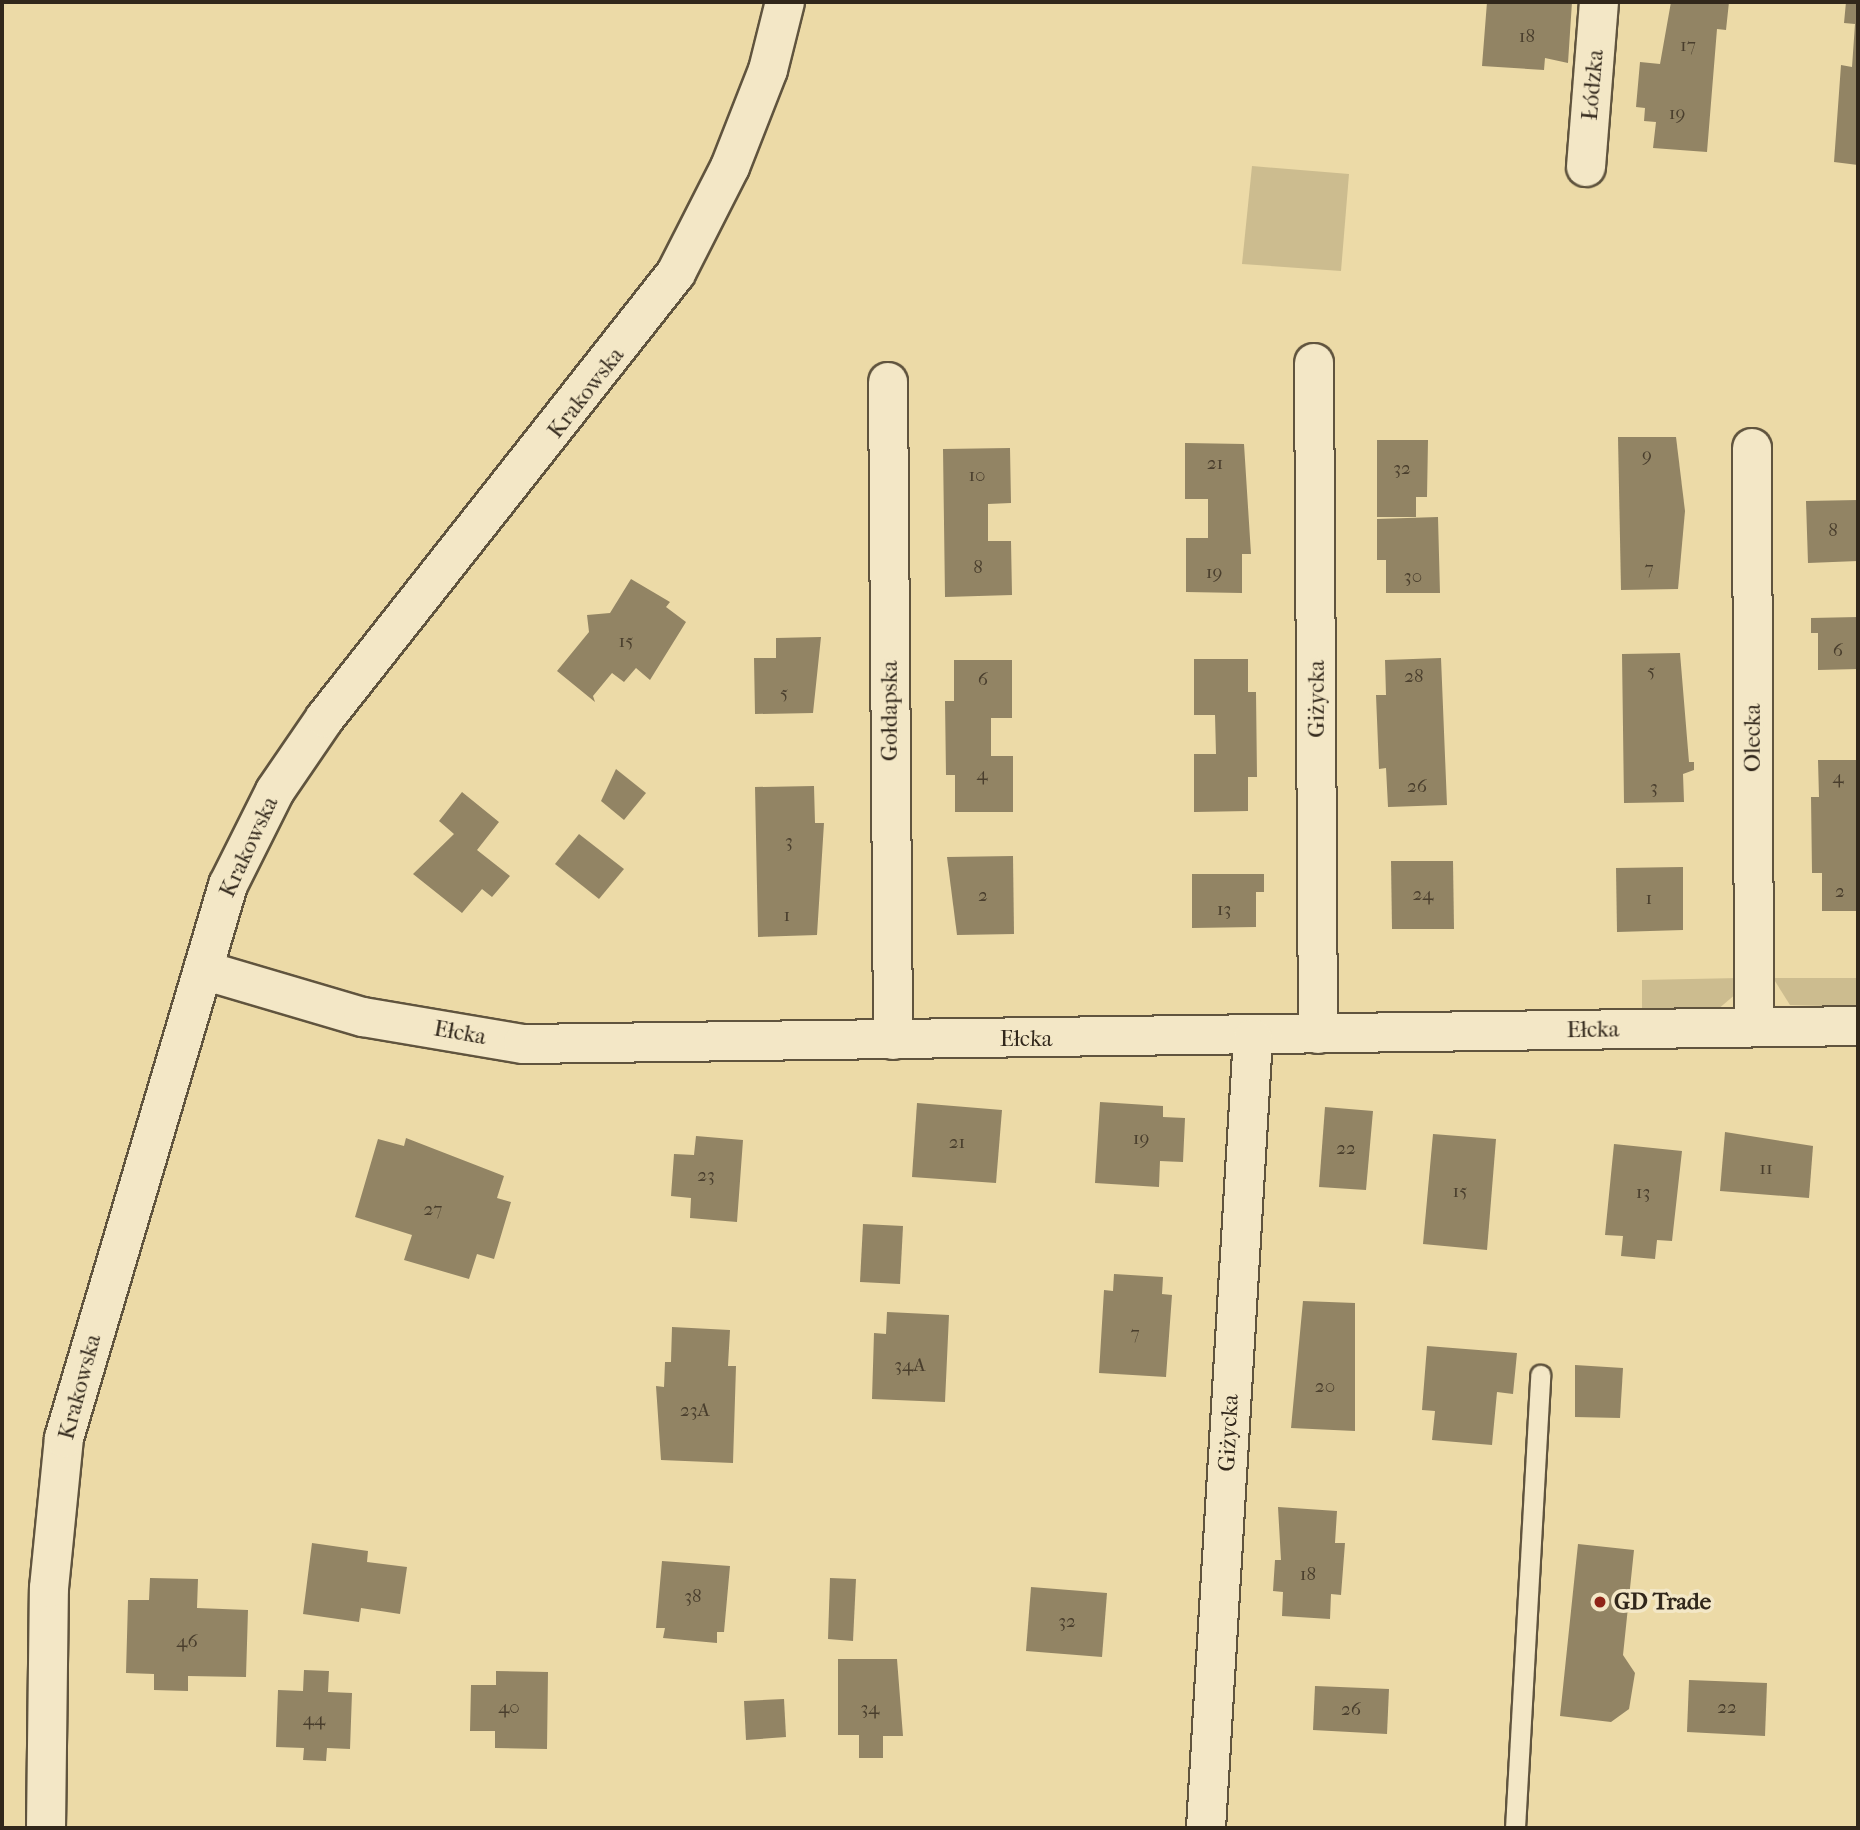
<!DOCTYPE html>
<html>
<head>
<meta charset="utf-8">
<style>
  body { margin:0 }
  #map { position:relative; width:1860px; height:1830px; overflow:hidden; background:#ecdaa7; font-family:"IM FELL French Canon",serif }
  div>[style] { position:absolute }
  .green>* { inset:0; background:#ccbc8f }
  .building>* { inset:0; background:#928464 }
  .roads { filter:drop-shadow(2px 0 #60543e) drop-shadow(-2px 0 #60543e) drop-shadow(0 2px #60543e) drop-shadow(0 -2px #60543e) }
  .service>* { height:19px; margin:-9.5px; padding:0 9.5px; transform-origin:9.5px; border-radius:9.5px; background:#f3e7c6 }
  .minor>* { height:38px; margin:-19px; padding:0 19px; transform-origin:19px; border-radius:19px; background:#f3e7c6 }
  .dots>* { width:19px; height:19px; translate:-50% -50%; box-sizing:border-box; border:4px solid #f3e7c6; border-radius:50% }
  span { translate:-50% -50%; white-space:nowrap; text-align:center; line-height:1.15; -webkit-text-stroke:7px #f3e7c6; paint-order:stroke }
  .number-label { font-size:19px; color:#493e2d }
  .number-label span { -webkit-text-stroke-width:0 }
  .street-label { font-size:23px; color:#31271b }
  .poi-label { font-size:23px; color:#31271b; font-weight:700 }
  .left { translate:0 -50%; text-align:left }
  .frame { position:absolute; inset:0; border:4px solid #31271b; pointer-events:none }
</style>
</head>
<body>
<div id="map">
  <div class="green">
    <i style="clip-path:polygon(1252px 166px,1349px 174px,1341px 271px,1242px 264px)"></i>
    <i style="clip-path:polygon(1739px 978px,1737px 993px,1717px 1010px,1642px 1012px,1642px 980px)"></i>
    <i style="clip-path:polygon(1773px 978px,1858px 978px,1858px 1007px,1790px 1005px)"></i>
  </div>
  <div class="building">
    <i style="clip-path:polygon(1487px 2px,1572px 2px,1568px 63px,1545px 58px,1544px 70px,1482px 66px)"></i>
    <i style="clip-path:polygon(1671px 2px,1729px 2px,1726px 30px,1717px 29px,1707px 152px,1653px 148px,1656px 122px,1644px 121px,1645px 108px,1636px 107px,1640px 62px,1660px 64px)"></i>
    <i style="clip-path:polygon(1846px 2px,1858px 2px,1858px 165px,1834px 162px,1841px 65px,1852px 67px,1855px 24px,1844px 23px)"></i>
    <i style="clip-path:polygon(1618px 437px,1676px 437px,1685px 511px,1678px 589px,1621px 590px)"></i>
    <i style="clip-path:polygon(1377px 440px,1428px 440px,1427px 497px,1416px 497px,1416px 517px,1377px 517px)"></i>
    <i style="clip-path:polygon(1185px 443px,1244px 444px,1251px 554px,1242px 554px,1242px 593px,1186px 592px,1186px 538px,1208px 538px,1208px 499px,1185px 499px)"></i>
    <i style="clip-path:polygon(1010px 448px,1011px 503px,988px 504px,988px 541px,1011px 541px,1012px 595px,945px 597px,943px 449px)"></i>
    <i style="clip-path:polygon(1858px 500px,1858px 561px,1808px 563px,1806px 501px)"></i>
    <i style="clip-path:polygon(1438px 517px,1440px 593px,1386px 593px,1386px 560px,1377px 560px,1377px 519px)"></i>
    <i style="clip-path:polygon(631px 579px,670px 602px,666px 607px,686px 622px,650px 680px,636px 668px,624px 682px,612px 673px,593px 696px,595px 702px,557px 671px,589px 632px,587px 615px,610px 613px)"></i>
    <i style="clip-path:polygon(1858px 617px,1858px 669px,1818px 670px,1818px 633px,1811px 633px,1811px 618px)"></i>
    <i style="clip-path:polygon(821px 637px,813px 713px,755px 714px,754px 658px,776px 658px,776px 638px)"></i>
    <i style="clip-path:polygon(1680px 653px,1689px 762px,1694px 762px,1694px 770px,1683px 774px,1684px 802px,1624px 803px,1622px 654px)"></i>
    <i style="clip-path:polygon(1441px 658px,1447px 805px,1388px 807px,1386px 768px,1379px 769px,1376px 695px,1386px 695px,1385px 660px)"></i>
    <i style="clip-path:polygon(1194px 659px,1248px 659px,1248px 692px,1256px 692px,1257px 777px,1248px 777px,1248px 811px,1194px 812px,1194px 754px,1216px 754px,1215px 715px,1194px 715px)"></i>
    <i style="clip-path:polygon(954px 660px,1012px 660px,1012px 718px,991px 718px,991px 756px,1013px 756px,1013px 812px,955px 812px,955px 775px,946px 775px,945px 701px,954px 701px)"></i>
    <i style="clip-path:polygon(1818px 760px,1858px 760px,1858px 911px,1822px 911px,1822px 873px,1812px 873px,1811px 797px,1819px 797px)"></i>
    <i style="clip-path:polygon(616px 769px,646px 793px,624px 820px,601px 801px)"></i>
    <i style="clip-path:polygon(814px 786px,815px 823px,824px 823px,817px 935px,758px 937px,755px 787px)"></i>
    <i style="clip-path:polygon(462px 792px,499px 822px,477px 850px,510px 876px,492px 897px,482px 889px,462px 913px,413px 874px,454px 834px,439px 821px)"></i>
    <i style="clip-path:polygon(579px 834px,624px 869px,599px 899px,555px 864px)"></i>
    <i style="clip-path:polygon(1013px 856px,1014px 934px,957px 935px,947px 857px)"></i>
    <i style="clip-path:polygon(1391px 861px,1453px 861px,1454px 929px,1392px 929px)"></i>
    <i style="clip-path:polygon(1683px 867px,1683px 930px,1617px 932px,1616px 868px)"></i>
    <i style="clip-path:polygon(1192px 874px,1264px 874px,1264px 892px,1256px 892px,1256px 927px,1192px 928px)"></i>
    <i style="clip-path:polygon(1100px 1102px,1163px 1106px,1163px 1117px,1185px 1118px,1183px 1162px,1160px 1161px,1159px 1187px,1095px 1183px)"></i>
    <i style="clip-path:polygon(917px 1103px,1002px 1110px,996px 1183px,912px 1177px)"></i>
    <i style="clip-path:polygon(1325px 1107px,1373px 1111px,1366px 1190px,1319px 1187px)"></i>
    <i style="clip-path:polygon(1725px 1132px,1813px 1146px,1809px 1198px,1720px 1191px)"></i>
    <i style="clip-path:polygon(1433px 1134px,1496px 1139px,1487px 1250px,1423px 1244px)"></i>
    <i style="clip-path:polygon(696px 1136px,743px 1140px,737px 1222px,690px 1218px,691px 1198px,671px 1196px,674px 1154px,694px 1155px)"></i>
    <i style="clip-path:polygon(406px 1138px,504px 1176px,497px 1198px,511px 1202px,494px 1259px,477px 1254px,469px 1279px,404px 1260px,412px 1235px,355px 1217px,378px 1139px,404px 1146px)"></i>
    <i style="clip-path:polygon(1614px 1144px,1682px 1151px,1672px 1241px,1657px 1240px,1655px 1259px,1621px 1256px,1623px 1236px,1605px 1235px)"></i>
    <i style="clip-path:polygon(863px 1224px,903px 1226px,900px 1284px,860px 1282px)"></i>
    <i style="clip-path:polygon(1114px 1274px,1163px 1277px,1162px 1294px,1172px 1295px,1166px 1377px,1099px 1373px,1104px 1290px,1113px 1291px)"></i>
    <i style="clip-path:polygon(1303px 1301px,1355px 1303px,1355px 1431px,1291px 1428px)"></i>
    <i style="clip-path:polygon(887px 1312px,949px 1315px,945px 1402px,872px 1399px,874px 1333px,886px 1334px)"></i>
    <i style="clip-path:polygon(672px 1327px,730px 1330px,728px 1366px,736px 1366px,733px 1463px,661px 1460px,656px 1386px,664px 1387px,665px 1362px,671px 1362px)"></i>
    <i style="clip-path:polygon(1427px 1346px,1517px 1353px,1513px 1394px,1497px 1392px,1492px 1445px,1432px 1440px,1435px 1411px,1422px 1410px)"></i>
    <i style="clip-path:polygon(1575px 1365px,1623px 1368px,1620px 1418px,1575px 1417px)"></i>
    <i style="clip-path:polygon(1278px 1507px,1337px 1511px,1335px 1543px,1345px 1543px,1341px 1595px,1331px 1594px,1330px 1619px,1282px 1616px,1283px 1592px,1273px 1591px,1275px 1560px,1281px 1560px)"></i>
    <i style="clip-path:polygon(312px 1543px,368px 1551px,367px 1562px,407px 1567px,400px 1614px,361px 1608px,359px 1622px,303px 1614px)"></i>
    <i style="clip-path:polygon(1578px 1544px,1634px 1550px,1623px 1655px,1635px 1673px,1629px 1709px,1611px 1722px,1560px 1716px)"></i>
    <i style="clip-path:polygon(662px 1561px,730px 1566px,724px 1632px,717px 1632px,717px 1643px,663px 1638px,665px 1628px,656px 1628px)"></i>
    <i style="clip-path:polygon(150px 1578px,198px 1579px,197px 1608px,248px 1610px,246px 1677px,188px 1676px,188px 1691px,154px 1690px,154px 1674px,126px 1673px,128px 1600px,149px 1600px)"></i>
    <i style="clip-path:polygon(830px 1578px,856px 1579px,853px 1641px,828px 1639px)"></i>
    <i style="clip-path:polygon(1031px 1587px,1107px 1593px,1102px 1657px,1026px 1651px)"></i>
    <i style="clip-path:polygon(838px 1659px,897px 1659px,903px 1736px,883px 1736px,883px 1758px,859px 1758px,859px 1735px,838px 1735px)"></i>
    <i style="clip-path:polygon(304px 1670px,329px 1671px,328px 1692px,352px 1693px,350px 1749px,327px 1748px,326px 1761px,303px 1760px,304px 1748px,276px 1747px,278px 1690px,303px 1691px)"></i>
    <i style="clip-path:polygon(496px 1671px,548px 1672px,547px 1749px,495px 1748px,495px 1731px,470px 1731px,471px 1685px,496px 1685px)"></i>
    <i style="clip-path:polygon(1689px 1680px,1767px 1683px,1765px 1736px,1687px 1732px)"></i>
    <i style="clip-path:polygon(1315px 1686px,1389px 1689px,1387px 1734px,1313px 1730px)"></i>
    <i style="clip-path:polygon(784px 1699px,786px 1737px,746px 1740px,744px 1701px)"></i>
  </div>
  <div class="roads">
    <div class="service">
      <i style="left:1515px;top:1828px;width:454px;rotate:-86.8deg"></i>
    </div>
    <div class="minor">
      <i style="left:1586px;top:167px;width:166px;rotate:-85.5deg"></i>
      <i style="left:1314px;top:363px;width:671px;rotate:89.66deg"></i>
      <i style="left:888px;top:382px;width:658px;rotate:89.56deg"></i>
      <i style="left:1752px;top:448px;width:579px;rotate:89.8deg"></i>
      <i style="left:203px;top:970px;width:167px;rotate:16.4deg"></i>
      <i style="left:363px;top:1017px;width:162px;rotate:9.6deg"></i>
      <i style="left:523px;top:1044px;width:1335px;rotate:-0.77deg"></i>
      <i style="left:46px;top:1828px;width:240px;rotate:-89.3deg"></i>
      <i style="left:49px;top:1588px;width:151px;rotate:-84.3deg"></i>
      <i style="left:64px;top:1438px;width:577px;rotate:-73.48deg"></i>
      <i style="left:228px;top:885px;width:105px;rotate:-63.4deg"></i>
      <i style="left:275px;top:791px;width:88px;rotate:-55.6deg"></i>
      <i style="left:325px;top:718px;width:567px;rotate:-51.73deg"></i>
      <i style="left:676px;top:273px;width:119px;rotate:-63deg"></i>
      <i style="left:730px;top:167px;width:104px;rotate:-68.6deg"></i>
      <i style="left:768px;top:70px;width:70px;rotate:-76deg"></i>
      <i style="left:1206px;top:1828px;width:791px;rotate:-86.6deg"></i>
    </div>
  </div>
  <div class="dots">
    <i style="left:1600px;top:1602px;background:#8f2418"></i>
  </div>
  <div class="number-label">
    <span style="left:1527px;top:37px">18</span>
    <span style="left:1688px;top:46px">17</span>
    <span style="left:1677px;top:114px">19</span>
    <span style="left:1647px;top:456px">9</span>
    <span style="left:1215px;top:464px">21</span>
    <span style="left:1402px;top:469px">32</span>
    <span style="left:977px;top:476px">10</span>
    <span style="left:1833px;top:531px">8</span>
    <span style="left:978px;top:568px">8</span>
    <span style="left:1649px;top:569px">7</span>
    <span style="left:1214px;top:573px">19</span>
    <span style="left:1413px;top:577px">30</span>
    <span style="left:626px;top:642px">15</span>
    <span style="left:1838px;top:651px">6</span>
    <span style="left:1651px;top:672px">5</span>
    <span style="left:1414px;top:677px">28</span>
    <span style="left:983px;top:680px">6</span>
    <span style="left:784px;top:694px">5</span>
    <span style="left:982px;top:775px">4</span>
    <span style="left:1838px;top:778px">4</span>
    <span style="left:1417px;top:787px">26</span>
    <span style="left:1654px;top:788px">3</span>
    <span style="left:789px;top:842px">3</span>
    <span style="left:1840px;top:892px">2</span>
    <span style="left:1423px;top:895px">24</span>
    <span style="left:983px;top:896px">2</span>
    <span style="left:1649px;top:899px">1</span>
    <span style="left:1224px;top:910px">13</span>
    <span style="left:787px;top:916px">1</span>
    <span style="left:1141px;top:1139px">19</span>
    <span style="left:957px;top:1143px">21</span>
    <span style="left:1346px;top:1149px">22</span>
    <span style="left:1766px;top:1169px">11</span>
    <span style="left:706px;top:1176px">23</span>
    <span style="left:1460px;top:1192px">15</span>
    <span style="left:1643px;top:1193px">13</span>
    <span style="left:433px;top:1210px">27</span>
    <span style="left:1135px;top:1334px">7</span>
    <span style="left:910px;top:1366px">34A</span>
    <span style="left:1325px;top:1387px">20</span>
    <span style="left:695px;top:1411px">23A</span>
    <span style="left:1308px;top:1575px">18</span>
    <span style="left:693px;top:1597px">38</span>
    <span style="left:1067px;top:1622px">32</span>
    <span style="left:187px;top:1642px">46</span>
    <span style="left:509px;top:1708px">40</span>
    <span style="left:1727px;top:1708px">22</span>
    <span style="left:870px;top:1709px">34</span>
    <span style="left:1351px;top:1710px">26</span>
    <span style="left:314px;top:1720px">44</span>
  </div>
  <div class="street-label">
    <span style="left:1593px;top:85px;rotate:-85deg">Łódzka</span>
    <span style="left:586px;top:393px;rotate:-52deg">Krakowska</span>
    <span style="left:1317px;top:699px;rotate:-90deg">Giżycka</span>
    <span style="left:890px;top:711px;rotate:-90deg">Gołdapska</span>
    <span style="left:1753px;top:738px;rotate:-90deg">Olecka</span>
    <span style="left:249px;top:847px;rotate:-65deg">Krakowska</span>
    <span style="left:1593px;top:1030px;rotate:-1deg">Ełcka</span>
    <span style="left:460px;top:1033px;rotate:10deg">Ełcka</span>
    <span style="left:1026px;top:1039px">Ełcka</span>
    <span style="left:80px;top:1387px;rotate:-75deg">Krakowska</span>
    <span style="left:1229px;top:1433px;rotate:-87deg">Giżycka</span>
  </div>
  <div class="poi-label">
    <span class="left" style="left:1614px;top:1602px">GD Trade</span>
  </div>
  <div class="frame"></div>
</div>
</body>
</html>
